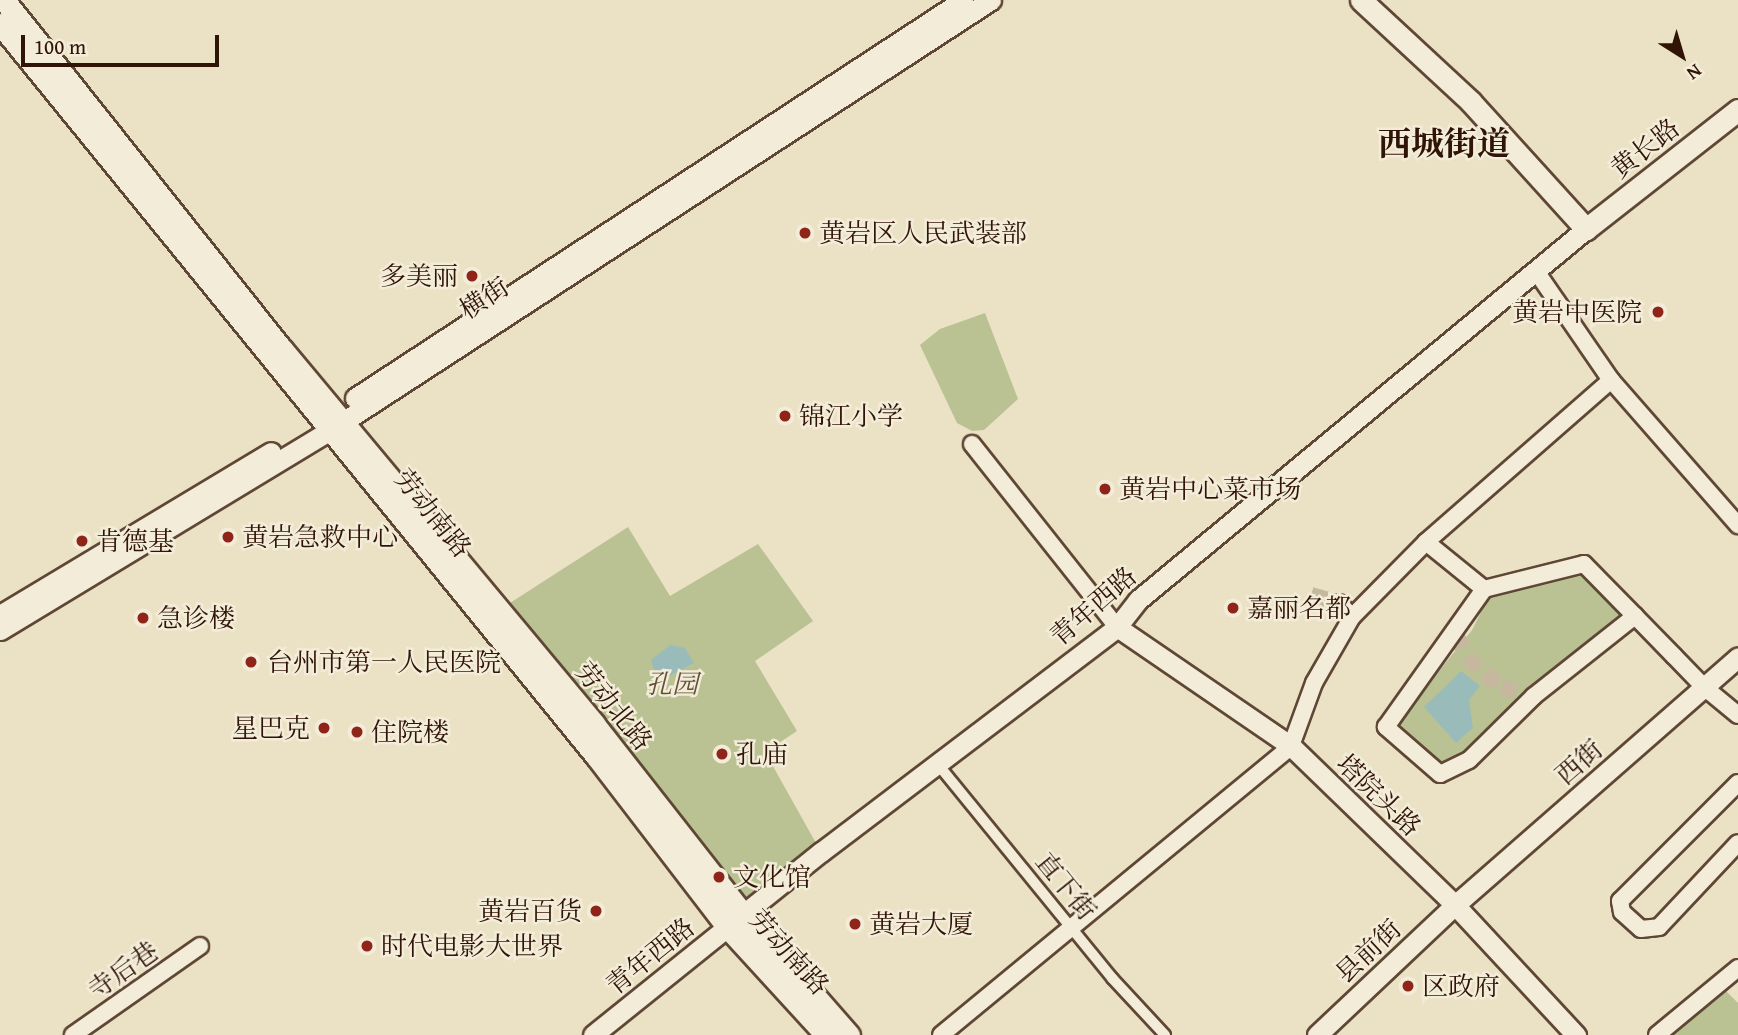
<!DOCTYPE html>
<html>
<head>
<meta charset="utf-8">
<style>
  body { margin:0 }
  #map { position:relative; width:1738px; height:1035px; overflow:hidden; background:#ebe1c5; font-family:"Gentium Book Plus","Noto Serif SC",serif }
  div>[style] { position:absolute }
  .green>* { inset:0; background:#bac293 }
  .water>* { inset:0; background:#99bcba }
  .minor-tunnel>* { height:16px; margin-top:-8px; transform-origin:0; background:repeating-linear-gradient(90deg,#c6b89f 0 16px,transparent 0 24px) }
  .roads { filter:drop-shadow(2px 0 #5f4735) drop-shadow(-2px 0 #5f4735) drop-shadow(0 2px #5f4735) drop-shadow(0 -2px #5f4735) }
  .pedestrian>* { height:10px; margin:-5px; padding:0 5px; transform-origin:5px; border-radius:5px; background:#f2ecd9 }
  .minor>* { height:16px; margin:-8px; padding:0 8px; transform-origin:8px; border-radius:8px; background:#f2ecd9 }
  .tertiary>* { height:19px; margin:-9.5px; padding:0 9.5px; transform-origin:9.5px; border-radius:9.5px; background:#f2ecd9 }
  .secondary>* { height:21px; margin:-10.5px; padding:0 10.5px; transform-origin:10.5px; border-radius:10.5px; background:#f2ecd9 }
  .dots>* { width:19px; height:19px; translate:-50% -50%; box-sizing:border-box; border:4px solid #f2ecd9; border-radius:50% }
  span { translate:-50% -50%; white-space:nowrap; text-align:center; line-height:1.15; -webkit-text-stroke:5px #f2ecd9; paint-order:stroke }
  .street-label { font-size:26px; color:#301405 }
  .poi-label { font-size:26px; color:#301405 }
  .left { translate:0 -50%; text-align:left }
  .right { translate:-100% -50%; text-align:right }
  .park-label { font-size:26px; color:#605137; font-style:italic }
  .district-label { font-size:33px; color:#301405; font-weight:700 }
  .north { position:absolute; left:1647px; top:21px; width:70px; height:70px; -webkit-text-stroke:5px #f2ecd9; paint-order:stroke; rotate:143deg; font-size:19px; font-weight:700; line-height:28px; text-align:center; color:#301405 }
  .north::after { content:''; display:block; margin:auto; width:24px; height:32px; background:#301405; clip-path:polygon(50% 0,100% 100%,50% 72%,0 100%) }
  .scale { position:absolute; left:21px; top:35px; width:198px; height:32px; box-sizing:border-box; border:4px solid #301405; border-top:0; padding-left:9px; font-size:21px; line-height:24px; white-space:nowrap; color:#301405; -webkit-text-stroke:5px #f2ecd9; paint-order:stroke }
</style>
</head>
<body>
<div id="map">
  <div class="green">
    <i style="clip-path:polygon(985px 313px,1018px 399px,984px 430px,972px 431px,957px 423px,920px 345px,940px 329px)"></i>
    <i style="clip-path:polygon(628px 527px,670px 596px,758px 544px,813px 621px,755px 661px,797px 731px,765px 752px,821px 852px,743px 914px,499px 610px)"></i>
    <i style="clip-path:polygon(1582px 570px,1622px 618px,1560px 663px,1469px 750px,1442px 762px,1397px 723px,1472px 630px,1489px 596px)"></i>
    <i style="clip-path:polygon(1725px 990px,1738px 1003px,1738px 1035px,1673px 1035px)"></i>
  </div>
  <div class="water">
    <i style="clip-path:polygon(670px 645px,685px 648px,694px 663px,658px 682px,651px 660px)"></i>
    <i style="clip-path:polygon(1461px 671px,1480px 686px,1469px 700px,1473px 728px,1456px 743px,1424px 707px)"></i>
  </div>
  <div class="minor-tunnel">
    <i style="left:1311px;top:595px;width:29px;rotate:16deg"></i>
    <i style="left:1456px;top:634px;width:26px;rotate:65deg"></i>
    <i style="left:1467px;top:658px;width:45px;rotate:40.5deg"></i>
    <i style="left:1501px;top:687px;width:34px;rotate:15deg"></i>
  </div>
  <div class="roads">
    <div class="pedestrian">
      <i style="left:936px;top:762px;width:279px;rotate:50.8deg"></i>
      <i style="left:1112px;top:978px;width:78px;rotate:47.1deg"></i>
    </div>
    <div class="minor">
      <i style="left:1536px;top:271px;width:132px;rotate:55.5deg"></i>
      <i style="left:1611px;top:380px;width:193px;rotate:48.8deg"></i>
      <i style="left:972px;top:444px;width:233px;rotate:51.6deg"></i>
      <i style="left:1426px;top:542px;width:75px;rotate:39deg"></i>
      <i style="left:1339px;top:603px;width:19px;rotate:47deg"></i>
      <i style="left:1635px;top:616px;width:129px;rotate:141.6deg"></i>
      <i style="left:1534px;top:696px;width:91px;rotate:135.4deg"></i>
      <i style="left:1469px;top:760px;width:32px;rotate:154deg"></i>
      <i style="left:1440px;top:774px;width:72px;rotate:-139deg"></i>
      <i style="left:1386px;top:727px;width:169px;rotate:-54.6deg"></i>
      <i style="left:1484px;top:589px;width:103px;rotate:-14deg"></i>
      <i style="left:1584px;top:564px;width:73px;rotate:45.6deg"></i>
      <i style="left:1635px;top:616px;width:56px;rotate:45.7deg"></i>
      <i style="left:1674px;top:656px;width:43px;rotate:45.9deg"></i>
      <i style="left:1704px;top:687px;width:44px;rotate:39.5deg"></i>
      <i style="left:1738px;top:783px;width:167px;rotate:135deg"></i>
      <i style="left:1620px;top:901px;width:11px;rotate:80deg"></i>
      <i style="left:1622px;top:912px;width:25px;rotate:42deg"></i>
      <i style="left:1641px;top:929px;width:18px;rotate:-6deg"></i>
      <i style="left:1659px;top:927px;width:115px;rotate:-46.8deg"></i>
      <i style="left:73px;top:1035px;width:155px;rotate:-35deg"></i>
      <i style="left:941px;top:1035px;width:454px;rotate:-39.5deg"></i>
      <i style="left:1291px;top:746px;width:67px;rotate:-69.9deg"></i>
      <i style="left:1314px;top:683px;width:76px;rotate:-60.1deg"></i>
      <i style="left:1352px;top:617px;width:105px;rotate:-45.4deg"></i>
      <i style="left:1426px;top:542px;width:246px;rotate:-41.2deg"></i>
      <i style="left:1657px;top:1035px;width:105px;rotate:-39.6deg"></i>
    </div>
    <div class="tertiary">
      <i style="left:355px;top:398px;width:727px;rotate:-33.21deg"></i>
      <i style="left:0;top:615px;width:316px;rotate:-31deg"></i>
      <i style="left:1117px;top:627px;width:211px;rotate:34.4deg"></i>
      <i style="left:1291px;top:746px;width:228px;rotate:44.1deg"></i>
      <i style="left:1455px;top:905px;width:178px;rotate:47.1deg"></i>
      <i style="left:0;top:630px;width:385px;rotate:-31.2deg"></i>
      <i style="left:329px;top:431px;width:790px;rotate:-33.07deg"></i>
      <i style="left:593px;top:1035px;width:292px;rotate:-38.8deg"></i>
      <i style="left:821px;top:852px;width:372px;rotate:-37.2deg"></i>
      <i style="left:1117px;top:627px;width:34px;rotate:-52deg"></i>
      <i style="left:1138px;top:600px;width:582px;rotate:-39.63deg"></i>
      <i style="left:1317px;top:1035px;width:190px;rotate:-43.3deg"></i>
      <i style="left:1455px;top:905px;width:376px;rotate:-41.2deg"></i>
    </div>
    <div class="secondary">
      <i style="left:4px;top:0;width:446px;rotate:51.5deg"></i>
      <i style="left:282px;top:349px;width:488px;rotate:50.2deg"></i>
      <i style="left:594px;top:724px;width:241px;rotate:51.9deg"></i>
      <i style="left:743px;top:914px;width:161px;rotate:48.8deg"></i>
      <i style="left:1361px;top:0;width:149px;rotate:42.8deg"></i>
      <i style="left:1470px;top:101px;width:173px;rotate:47.8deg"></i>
      <i style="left:1586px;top:229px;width:193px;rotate:-38.1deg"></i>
      <i style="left:0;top:24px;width:944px;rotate:50.85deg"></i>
      <i style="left:596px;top:756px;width:215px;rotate:52.5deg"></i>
      <i style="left:727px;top:927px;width:147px;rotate:47.5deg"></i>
    </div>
  </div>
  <div class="dots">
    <i style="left:805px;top:233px;background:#8f2418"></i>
    <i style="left:472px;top:276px;background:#8f2418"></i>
    <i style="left:1658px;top:312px;background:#8f2418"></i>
    <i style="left:785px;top:416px;background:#8f2418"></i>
    <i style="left:1105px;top:489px;background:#8f2418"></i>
    <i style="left:228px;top:537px;background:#8f2418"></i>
    <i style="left:82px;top:541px;background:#8f2418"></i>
    <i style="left:1233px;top:608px;background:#8f2418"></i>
    <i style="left:143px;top:618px;background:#8f2418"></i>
    <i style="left:251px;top:662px;background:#8f2418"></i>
    <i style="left:324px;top:728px;background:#8f2418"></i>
    <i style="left:357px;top:732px;background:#8f2418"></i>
    <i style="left:722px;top:754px;background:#8f2418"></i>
    <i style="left:719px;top:877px;background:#8f2418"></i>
    <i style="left:596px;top:911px;background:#8f2418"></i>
    <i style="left:855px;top:924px;background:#8f2418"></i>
    <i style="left:367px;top:946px;background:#8f2418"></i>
    <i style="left:1408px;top:986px;background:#8f2418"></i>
  </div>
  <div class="street-label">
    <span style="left:1645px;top:148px;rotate:-38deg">黄长路</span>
    <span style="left:484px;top:298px;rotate:-33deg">横街</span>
    <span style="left:433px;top:513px;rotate:51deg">劳动南路</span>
    <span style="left:1093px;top:606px;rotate:-41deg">青年西路</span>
    <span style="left:614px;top:706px;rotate:51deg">劳动北路</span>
    <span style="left:1579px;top:762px;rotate:-41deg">西街</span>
    <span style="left:1379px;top:795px;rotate:44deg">塔院头路</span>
    <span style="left:1066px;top:886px;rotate:51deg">直下街</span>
    <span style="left:1368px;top:951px;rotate:-43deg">县前街</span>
    <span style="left:789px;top:952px;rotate:48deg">劳动南路</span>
    <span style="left:650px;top:956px;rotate:-39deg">青年西路</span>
    <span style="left:123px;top:970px;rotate:-35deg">寺后巷</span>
  </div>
  <div class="poi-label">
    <span class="left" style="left:819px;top:233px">黄岩区人民武装部</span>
    <span class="right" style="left:458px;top:276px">多美丽</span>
    <span class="right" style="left:1642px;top:312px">黄岩中医院</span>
    <span class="left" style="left:799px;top:416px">锦江小学</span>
    <span class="left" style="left:1119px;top:489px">黄岩中心菜市场</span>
    <span class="left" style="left:242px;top:537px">黄岩急救中心</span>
    <span class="left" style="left:96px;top:541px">肯德基</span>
    <span class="left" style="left:1247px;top:608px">嘉丽名都</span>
    <span class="left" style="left:157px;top:618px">急诊楼</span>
    <span class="left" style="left:267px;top:662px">台州市第一人民医院</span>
    <span class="right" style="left:310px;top:728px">星巴克</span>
    <span class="left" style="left:371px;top:732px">住院楼</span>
    <span class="left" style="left:736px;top:754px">孔庙</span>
    <span class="left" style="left:733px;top:877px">文化馆</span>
    <span class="right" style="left:582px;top:911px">黄岩百货</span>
    <span class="left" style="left:869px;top:924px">黄岩大厦</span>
    <span class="left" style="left:381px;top:946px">时代电影大世界</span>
    <span class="left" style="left:1422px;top:986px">区政府</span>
  </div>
  <div class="park-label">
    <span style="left:672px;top:684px">孔园</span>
  </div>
  <div class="district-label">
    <span style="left:1444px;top:144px">西城街道</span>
  </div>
  <div class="north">N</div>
  <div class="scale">100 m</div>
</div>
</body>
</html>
